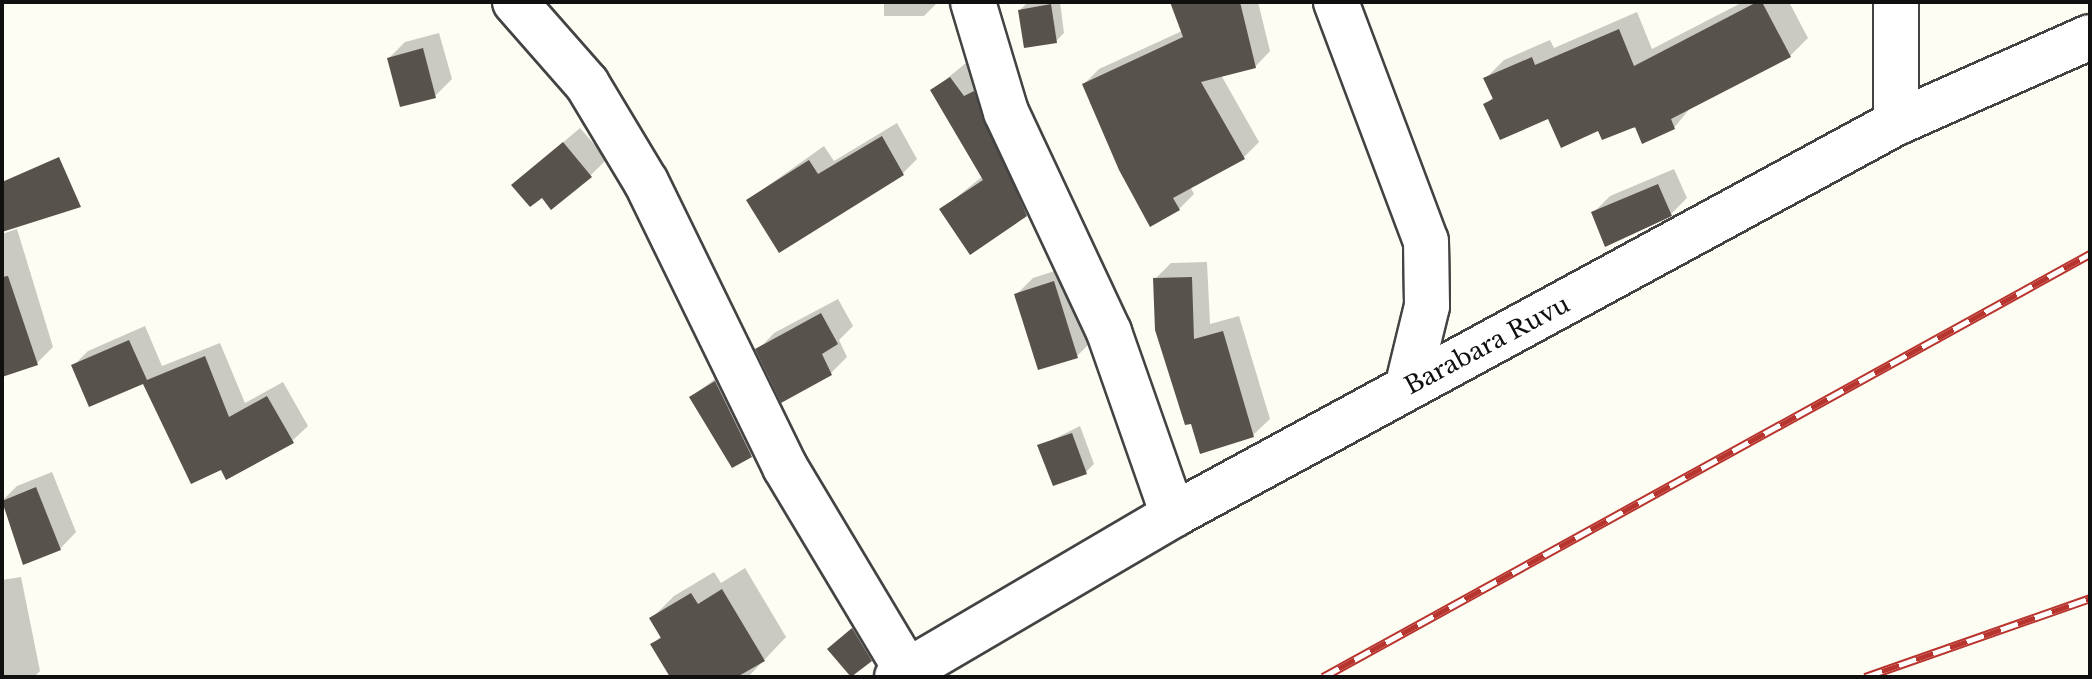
<!DOCTYPE html>
<html>
<head>
<meta charset="utf-8">
<style>
  body { margin:0 }
  #map { position:relative; width:2092px; height:679px; overflow:hidden; background:#fefdf3; font-family:"Libre Baskerville",serif }
  div>[style] { position:absolute }
  .shadow>* { inset:0; background:#0003 }
  .building>* { inset:0; background:#58524d }
  .roads { filter:drop-shadow(2px 0 #434343) drop-shadow(-2px 0 #434343) drop-shadow(0 2px #434343) drop-shadow(0 -2px #434343) }
  .street>* { height:44px; margin:-22px; padding:0 22px; transform-origin:22px; border-radius:22px; background:#fff }
  .rail>* { height:9px; margin-top:-4.5px; transform-origin:0; background:repeating-linear-gradient(90deg,#fff 0 18px,#b8352f 0 36px); box-sizing:border-box; border-block:2px solid #b8352f }
  span { translate:-50% -50%; white-space:nowrap; text-align:center; line-height:1.15; -webkit-text-stroke:8px #fff; paint-order:stroke }
  .street-label { font-size:24px; color:#101010 }
  .frame { position:absolute; inset:0; border:4px solid #101010; pointer-events:none }
</style>
</head>
<body>
<div id="map">
  <div class="shadow">
    <i style="clip-path:polygon(884px 2px,938px 2px,924px 16px,884px 16px)"></i>
    <i style="clip-path:polygon(1028px 2px,1060px 2px,1064px 33px,1056px 41px,1020px 10px)"></i>
    <i style="clip-path:polygon(1172px 2px,1258px 2px,1270px 51px,1255px 67px,1221px 75px,1259px 142px,1244px 157px,1190px 186px,1194px 194px,1179px 209px,1084px 84px,1099px 69px,1182px 31px)"></i>
    <i style="clip-path:polygon(1743px 2px,1789px 2px,1808px 38px,1790px 56px,1691px 107px,1674px 128px,1599px 128px,1485px 105px,1494px 96px,1486px 78px,1504px 60px,1550px 40px,1554px 48px,1637px 12px,1652px 49px)"></i>
    <i style="clip-path:polygon(439px 33px,452px 79px,435px 96px,389px 58px,405px 42px)"></i>
    <i style="clip-path:polygon(967px 62px,1042px 198px,1026px 215px,942px 209px,983px 176px,932px 91px)"></i>
    <i style="clip-path:polygon(897px 123px,917px 159px,903px 173px,748px 200px,824px 146px,834px 161px)"></i>
    <i style="clip-path:polygon(580px 128px,607px 159px,591px 175px,551px 207px,542px 195px,513px 185px)"></i>
    <i style="clip-path:polygon(1674px 169px,1687px 198px,1671px 214px,1593px 213px,1610px 196px)"></i>
    <i style="clip-path:polygon(17px 229px,53px 347px,37px 363px,2px 375px,2px 234px)"></i>
    <i style="clip-path:polygon(1207px 262px,1210px 324px,1239px 316px,1270px 419px,1253px 435px,1155px 279px,1171px 263px)"></i>
    <i style="clip-path:polygon(1070px 266px,1093px 340px,1077px 356px,1017px 294px,1033px 278px)"></i>
    <i style="clip-path:polygon(838px 299px,853px 326px,839px 340px,847px 357px,831px 373px,758px 350px,774px 333px)"></i>
    <i style="clip-path:polygon(145px 326px,162px 366px,220px 343px,245px 403px,283px 382px,308px 426px,292px 441px,222px 468px,144px 382px,73px 366px,88px 351px)"></i>
    <i style="clip-path:polygon(732px 366px,767px 439px,751px 455px,691px 397px)"></i>
    <i style="clip-path:polygon(1080px 426px,1094px 464px,1086px 472px,1040px 446px)"></i>
    <i style="clip-path:polygon(52px 472px,76px 532px,60px 549px,24px 562px,2px 501px,17px 486px)"></i>
    <i style="clip-path:polygon(745px 568px,786px 637px,748px 677px,672px 677px,653px 644px,661px 636px,651px 619px,674px 596px,714px 572px,721px 583px)"></i>
    <i style="clip-path:polygon(21px 577px,40px 671px,34px 677px,2px 677px,2px 580px)"></i>
    <i style="clip-path:polygon(861px 621px,879px 651px,870px 659px,838px 641px)"></i>
  </div>
  <div class="building">
    <i style="clip-path:polygon(1170px 2px,1240px 2px,1256px 68px,1201px 82px,1245px 159px,1173px 198px,1180px 210px,1150px 227px,1119px 170px,1082px 84px,1183px 37px)"></i>
    <i style="clip-path:polygon(1757px 2px,1762px 2px,1791px 57px,1671px 119px,1675px 129px,1642px 144px,1635px 127px,1602px 140px,1598px 131px,1561px 148px,1548px 119px,1500px 140px,1483px 104px,1493px 99px,1483px 78px,1532px 57px,1535px 65px,1619px 29px,1634px 66px)"></i>
    <i style="clip-path:polygon(1051px 4px,1057px 43px,1024px 48px,1018px 10px)"></i>
    <i style="clip-path:polygon(423px 48px,436px 98px,400px 107px,387px 58px)"></i>
    <i style="clip-path:polygon(950px 77px,964px 96px,974px 91px,1027px 216px,970px 255px,939px 209px,983px 180px,930px 90px)"></i>
    <i style="clip-path:polygon(882px 136px,904px 175px,779px 253px,746px 200px,809px 160px,818px 174px)"></i>
    <i style="clip-path:polygon(563px 142px,592px 177px,551px 210px,542px 198px,530px 207px,511px 185px)"></i>
    <i style="clip-path:polygon(59px 157px,81px 207px,2px 232px,2px 182px)"></i>
    <i style="clip-path:polygon(1658px 184px,1672px 216px,1605px 247px,1591px 212px)"></i>
    <i style="clip-path:polygon(8px 276px,38px 365px,2px 377px,2px 277px)"></i>
    <i style="clip-path:polygon(1192px 277px,1194px 339px,1223px 331px,1254px 437px,1200px 454px,1191px 424px,1185px 425px,1155px 330px,1153px 278px)"></i>
    <i style="clip-path:polygon(1054px 281px,1078px 358px,1038px 370px,1014px 294px)"></i>
    <i style="clip-path:polygon(821px 313px,838px 344px,822px 354px,832px 375px,781px 403px,755px 349px)"></i>
    <i style="clip-path:polygon(129px 340px,147px 380px,205px 356px,229px 417px,267px 396px,294px 443px,226px 480px,221px 470px,191px 484px,143px 384px,89px 407px,71px 365px)"></i>
    <i style="clip-path:polygon(715px 381px,752px 457px,732px 468px,689px 397px)"></i>
    <i style="clip-path:polygon(1072px 433px,1087px 474px,1053px 486px,1037px 445px)"></i>
    <i style="clip-path:polygon(36px 487px,61px 550px,23px 565px,2px 501px)"></i>
    <i style="clip-path:polygon(722px 589px,765px 661px,737px 677px,670px 677px,650px 644px,661px 638px,649px 618px,691px 593px,698px 604px)"></i>
    <i style="clip-path:polygon(852px 628px,872px 661px,851px 677px,827px 649px)"></i>
  </div>
  <div class="roads">
    <div class="street">
      <i style="left:515px;top:2px;width:109px;rotate:48.7deg"></i>
      <i style="left:587px;top:84px;width:114px;rotate:59deg"></i>
      <i style="left:646px;top:182px;width:317px;rotate:64deg"></i>
      <i style="left:785px;top:467px;width:238px;rotate:59.1deg"></i>
      <i style="left:973px;top:2px;width:115px;rotate:73.3deg"></i>
      <i style="left:1006px;top:112px;width:243px;rotate:64.9deg"></i>
      <i style="left:1109px;top:332px;width:194px;rotate:70.7deg"></i>
      <i style="left:1336px;top:2px;width:255px;rotate:69.4deg"></i>
      <i style="left:1426px;top:241px;width:65px;rotate:89.1deg"></i>
      <i style="left:1427px;top:306px;width:84px;rotate:103.7deg"></i>
      <i style="left:1896px;top:2px;width:121px;rotate:90deg"></i>
      <i style="left:897px;top:677px;width:320px;rotate:-30.4deg"></i>
      <i style="left:1173px;top:515px;width:822px;rotate:-28.47deg"></i>
      <i style="left:1896px;top:123px;width:212px;rotate:-23.9deg"></i>
    </div>
  </div>
  <div class="rail">
    <i style="left:1323px;top:677px;width:876px;rotate:-28.88deg"></i>
    <i style="left:1865px;top:677px;width:238px;rotate:-19.3deg"></i>
  </div>
  <div class="street-label">
    <span style="left:1487px;top:345px;rotate:-28deg">Barabara Ruvu</span>
  </div>
  <div class="frame"></div>
</div>
</body>
</html>
